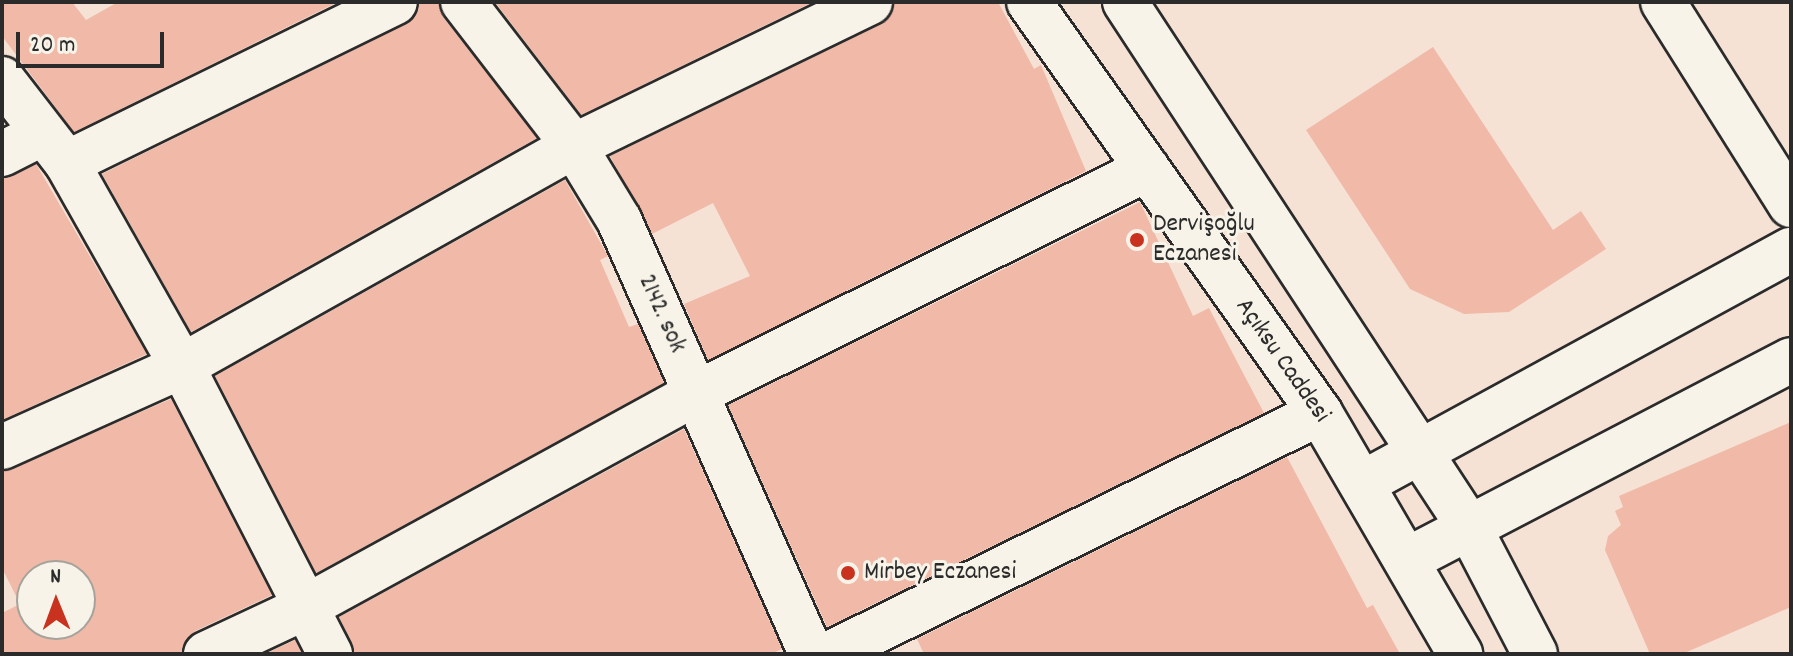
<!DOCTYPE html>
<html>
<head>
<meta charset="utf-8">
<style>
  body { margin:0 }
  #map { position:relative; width:1793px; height:656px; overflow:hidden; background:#f5e2d4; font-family:Dekko,sans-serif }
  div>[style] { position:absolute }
  .building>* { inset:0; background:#f1b9a7 }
  .roads { filter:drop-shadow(2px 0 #2b2b2b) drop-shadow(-2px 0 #2b2b2b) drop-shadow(0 2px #2b2b2b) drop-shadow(0 -2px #2b2b2b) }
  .street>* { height:44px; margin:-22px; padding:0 22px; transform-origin:22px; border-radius:22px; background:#f7f3e8 }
  .secondary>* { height:44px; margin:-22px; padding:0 22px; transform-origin:22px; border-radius:22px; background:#f7f3e8 }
  .dots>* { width:22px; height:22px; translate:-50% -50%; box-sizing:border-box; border:4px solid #f7f3e8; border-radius:50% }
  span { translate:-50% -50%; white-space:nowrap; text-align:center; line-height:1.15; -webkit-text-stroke:6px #f7f3e8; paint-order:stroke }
  .poi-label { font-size:26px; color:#2b2b2b }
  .left { translate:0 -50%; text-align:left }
  .street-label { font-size:26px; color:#2b2b2b }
  .frame { position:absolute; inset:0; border:4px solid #2b2b2b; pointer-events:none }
  .north { position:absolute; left:16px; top:560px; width:80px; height:80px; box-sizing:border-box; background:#f7f3e8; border:2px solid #a5a39c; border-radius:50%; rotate:359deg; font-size:22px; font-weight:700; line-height:32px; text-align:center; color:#2b2b2b }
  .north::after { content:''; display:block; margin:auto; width:28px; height:36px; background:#c8321e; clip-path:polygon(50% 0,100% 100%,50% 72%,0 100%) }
  .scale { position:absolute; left:16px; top:32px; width:148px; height:36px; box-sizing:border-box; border:4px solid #2b2b2b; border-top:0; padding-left:10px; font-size:24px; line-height:28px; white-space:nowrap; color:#2b2b2b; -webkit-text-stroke:6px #f7f3e8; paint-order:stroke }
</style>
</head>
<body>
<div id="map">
  <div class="building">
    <i style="clip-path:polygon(2px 2px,72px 2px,86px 20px,118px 2px,338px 2px,74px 132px,2px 36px)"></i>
    <i style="clip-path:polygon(420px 2px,439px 2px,443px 17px,537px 138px,191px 332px,102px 174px,406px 24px)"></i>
    <i style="clip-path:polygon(495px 2px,813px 2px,581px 115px)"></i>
    <i style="clip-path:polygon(895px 2px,998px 2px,1034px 69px,1041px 65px,1086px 171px,708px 360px,684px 304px,750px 276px,713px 203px,652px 234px,610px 156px,881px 24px)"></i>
    <i style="clip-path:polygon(1433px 47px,1553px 230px,1581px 211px,1606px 249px,1509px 312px,1464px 314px,1410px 289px,1306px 130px)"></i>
    <i style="clip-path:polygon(36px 164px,147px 354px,2px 420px,2px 179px)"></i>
    <i style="clip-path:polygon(565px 180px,608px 256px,600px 260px,629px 327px,638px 324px,664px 383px,316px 573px,215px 376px)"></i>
    <i style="clip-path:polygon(1140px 202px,1193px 316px,1209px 308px,1264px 413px,827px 627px,728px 405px)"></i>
    <i style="clip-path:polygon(evenodd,171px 399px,272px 595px,195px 631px,181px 654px,2px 654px,2px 613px,20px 604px,2px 568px,2px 472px,171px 399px,32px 576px,80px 576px,80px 624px,32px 624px,32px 576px)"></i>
    <i style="clip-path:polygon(1791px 422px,1791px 607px,1682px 654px,1650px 654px,1605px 550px,1608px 536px,1621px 525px,1615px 511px,1623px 507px,1619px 496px)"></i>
    <i style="clip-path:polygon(684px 429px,782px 649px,771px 654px,355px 654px,339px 617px)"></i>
    <i style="clip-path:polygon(1287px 457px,1367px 608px,1373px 605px,1400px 654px,924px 654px,917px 639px)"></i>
    <i style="clip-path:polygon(295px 640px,302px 654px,265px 654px)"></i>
  </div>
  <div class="roads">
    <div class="street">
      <i style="left:463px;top:2px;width:182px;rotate:52.4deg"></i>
      <i style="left:574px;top:146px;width:87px;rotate:58.7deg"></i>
      <i style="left:619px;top:220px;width:475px;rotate:66.1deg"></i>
      <i style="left:1663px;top:2px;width:240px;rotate:57.8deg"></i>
      <i style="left:2px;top:79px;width:106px;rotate:52.3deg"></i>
      <i style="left:67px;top:163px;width:233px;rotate:60.5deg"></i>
      <i style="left:182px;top:366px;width:324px;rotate:62.8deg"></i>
      <i style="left:2px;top:154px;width:46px;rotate:-27.1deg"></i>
      <i style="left:67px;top:163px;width:365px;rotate:-26.1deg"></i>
      <i style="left:2px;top:447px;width:197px;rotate:-24.2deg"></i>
      <i style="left:182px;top:366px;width:450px;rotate:-29.3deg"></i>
      <i style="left:574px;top:146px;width:329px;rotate:-25.9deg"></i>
      <i style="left:206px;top:654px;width:108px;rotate:-25.1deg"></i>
      <i style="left:304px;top:608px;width:448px;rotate:-28.7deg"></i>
      <i style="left:697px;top:393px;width:503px;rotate:-26.46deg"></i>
      <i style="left:829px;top:654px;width:547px;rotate:-26.14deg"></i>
    </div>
    <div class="secondary">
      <i style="left:1029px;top:2px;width:504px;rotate:54.7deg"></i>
      <i style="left:1320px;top:413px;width:279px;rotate:59.8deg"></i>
      <i style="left:1125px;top:2px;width:628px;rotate:56.77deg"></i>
      <i style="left:1469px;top:527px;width:143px;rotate:62.5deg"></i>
      <i style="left:1363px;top:483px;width:487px;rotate:-28.6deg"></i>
      <i style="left:1407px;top:560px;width:433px;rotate:-27.5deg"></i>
    </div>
  </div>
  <div class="dots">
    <i style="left:1137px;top:240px;background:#c8321e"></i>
    <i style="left:848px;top:573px;background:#c8321e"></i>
  </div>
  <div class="poi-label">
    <span class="left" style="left:1153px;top:240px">Dervişoğlu<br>Eczanesi</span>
    <span class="left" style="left:864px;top:573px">Mirbey Eczanesi</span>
  </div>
  <div class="street-label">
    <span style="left:661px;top:314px;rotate:66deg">2142. sok</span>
    <span style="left:1282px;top:361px;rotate:55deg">Açıksu Caddesi</span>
  </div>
  <div class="frame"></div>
  <div class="north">N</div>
  <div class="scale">20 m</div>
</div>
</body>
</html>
